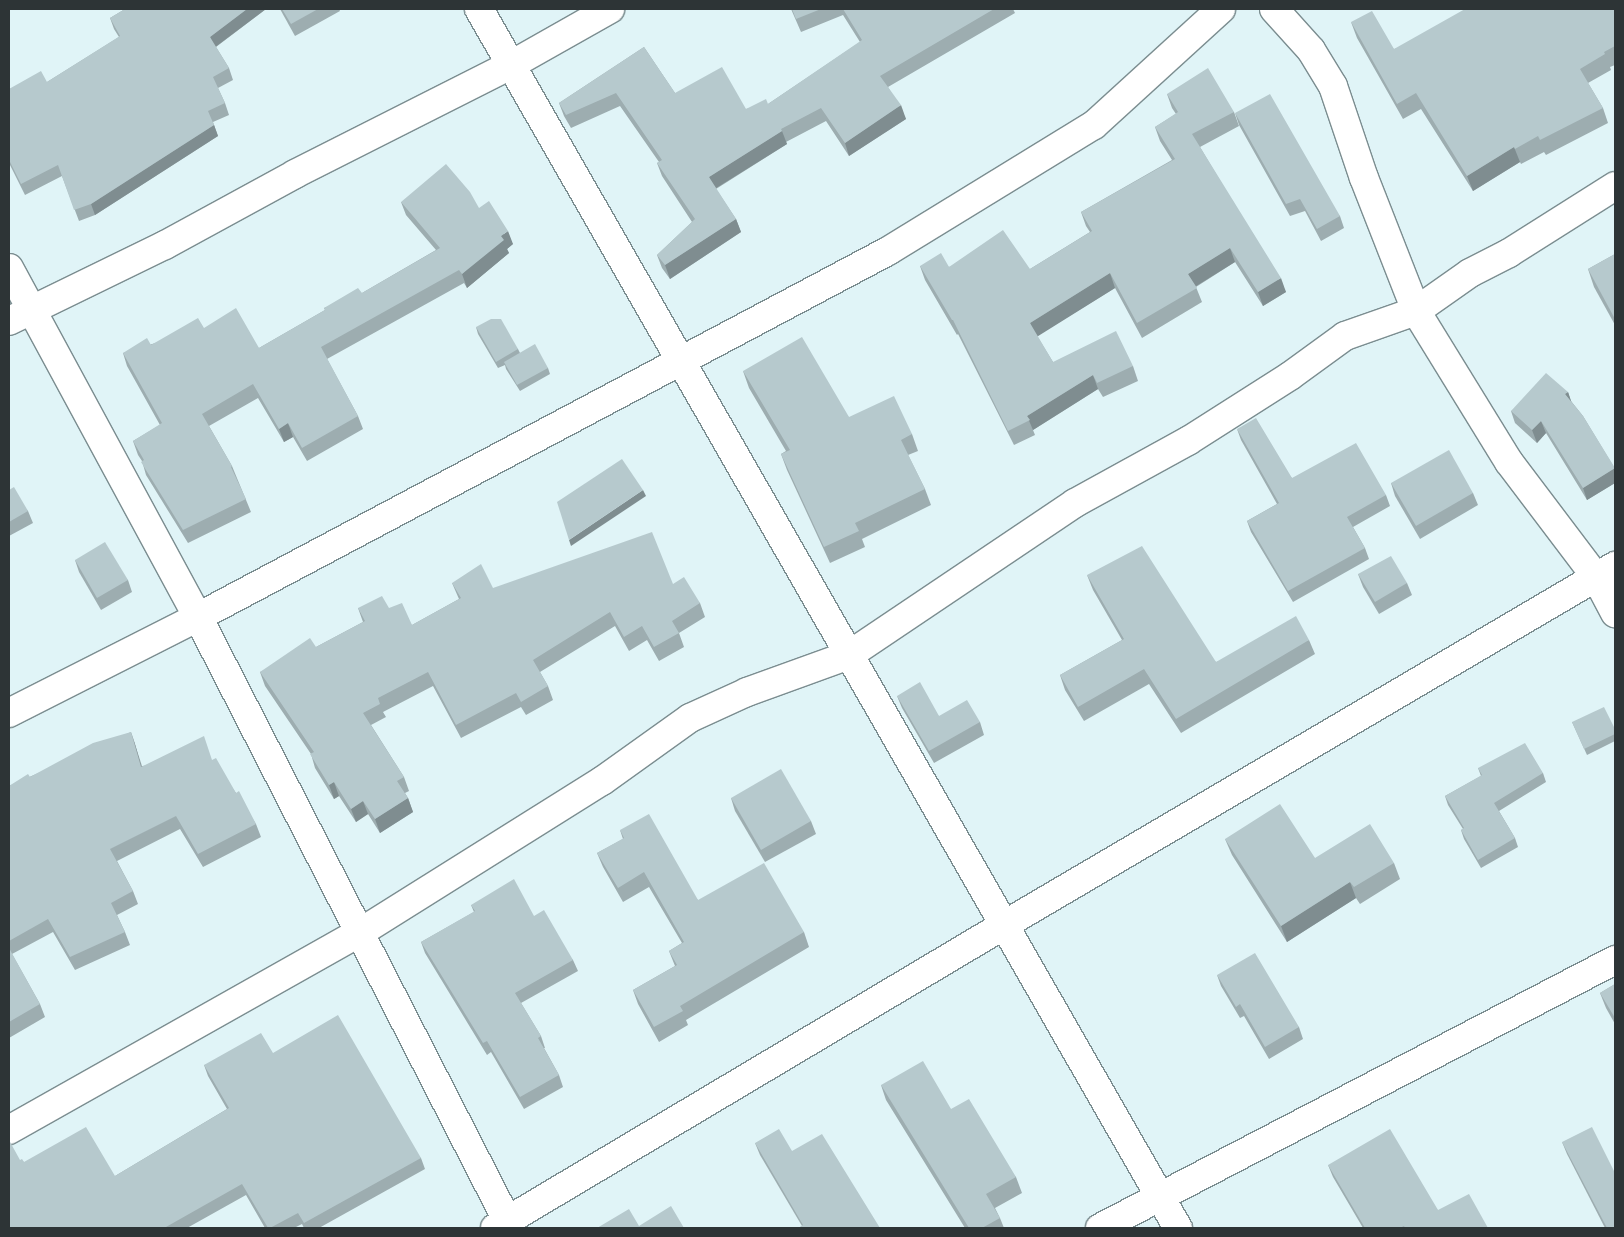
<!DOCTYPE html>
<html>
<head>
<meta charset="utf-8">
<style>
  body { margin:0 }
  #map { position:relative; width:1624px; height:1237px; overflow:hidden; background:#e0f4f7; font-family:Quicksand,sans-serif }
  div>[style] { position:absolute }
  .roads { filter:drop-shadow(1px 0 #7b8d90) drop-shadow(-1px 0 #7b8d90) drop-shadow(0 1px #7b8d90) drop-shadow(0 -1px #7b8d90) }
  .minor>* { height:28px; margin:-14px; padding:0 14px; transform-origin:14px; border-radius:14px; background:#fff }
  .wall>* { inset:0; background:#9dadb0 }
  .shaded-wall>* { inset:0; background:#7f8d90 }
  .building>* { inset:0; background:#b6c9cd }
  span { translate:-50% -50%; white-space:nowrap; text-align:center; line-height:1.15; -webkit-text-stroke:4px #e0f4f7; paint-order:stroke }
  .frame { position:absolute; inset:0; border:10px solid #2d3436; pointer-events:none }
</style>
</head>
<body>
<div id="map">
  <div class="roads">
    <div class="minor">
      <i style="left:479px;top:9px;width:1405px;rotate:60.17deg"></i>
      <i style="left:1274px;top:9px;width:55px;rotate:47.9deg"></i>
      <i style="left:1311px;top:50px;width:42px;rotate:58.6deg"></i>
      <i style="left:1333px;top:86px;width:97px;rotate:71.4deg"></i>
      <i style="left:1364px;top:178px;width:143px;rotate:68.6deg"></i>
      <i style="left:1416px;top:311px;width:177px;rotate:58.4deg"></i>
      <i style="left:1509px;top:462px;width:144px;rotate:52.9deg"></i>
      <i style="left:1596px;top:577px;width:41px;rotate:62.2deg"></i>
      <i style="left:9px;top:268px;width:397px;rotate:61.6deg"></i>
      <i style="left:198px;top:617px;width:687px;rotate:62.88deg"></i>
      <i style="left:9px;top:321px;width:174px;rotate:-26deg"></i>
      <i style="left:165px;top:245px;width:148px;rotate:-28.6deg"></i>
      <i style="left:295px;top:174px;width:242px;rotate:-26.8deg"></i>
      <i style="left:511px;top:65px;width:114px;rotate:-29.5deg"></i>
      <i style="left:9px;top:713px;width:212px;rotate:-26.9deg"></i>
      <i style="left:198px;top:617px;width:781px;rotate:-27.94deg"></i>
      <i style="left:888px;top:251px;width:241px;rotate:-31.5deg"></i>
      <i style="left:1094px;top:125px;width:172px;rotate:-42.4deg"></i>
      <i style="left:9px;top:1130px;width:404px;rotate:-29.4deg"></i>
      <i style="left:361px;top:932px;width:284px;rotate:-32.1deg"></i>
      <i style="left:602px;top:781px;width:108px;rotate:-35.6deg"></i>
      <i style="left:690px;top:718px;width:63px;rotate:-24.5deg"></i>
      <i style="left:747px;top:692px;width:109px;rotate:-19.9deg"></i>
      <i style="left:849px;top:655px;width:272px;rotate:-33.9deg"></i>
      <i style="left:1075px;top:503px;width:129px;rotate:-28.8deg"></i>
      <i style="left:1188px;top:441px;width:121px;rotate:-32.5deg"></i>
      <i style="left:1290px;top:376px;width:68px;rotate:-36deg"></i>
      <i style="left:1345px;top:336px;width:75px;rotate:-19.4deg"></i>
      <i style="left:1416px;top:311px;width:66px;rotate:-35.1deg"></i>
      <i style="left:1470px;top:273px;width:44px;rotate:-27.1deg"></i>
      <i style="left:1509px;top:253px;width:125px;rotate:-32.3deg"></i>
      <i style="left:495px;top:1228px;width:592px;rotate:-30.76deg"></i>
      <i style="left:1004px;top:925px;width:709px;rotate:-30.44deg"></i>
      <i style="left:1100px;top:1228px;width:581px;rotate:-27.49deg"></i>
    </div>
  </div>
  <div class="wall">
    <i style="clip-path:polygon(125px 9px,266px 9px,216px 47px,229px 68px,233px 80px,218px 88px,225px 103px,229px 115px,213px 122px,218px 136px,95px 215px,79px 221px,62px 176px,25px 195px,9px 163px,9px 89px,47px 82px,119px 37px,114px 29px,110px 18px)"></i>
    <i style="clip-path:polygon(280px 9px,339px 9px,340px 11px,295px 36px)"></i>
    <i style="clip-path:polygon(791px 9px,1013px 9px,1015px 13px,888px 87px,906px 119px,849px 156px,826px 121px,786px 142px,787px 144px,716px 189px,736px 219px,741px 232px,670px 279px,662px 268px,657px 255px,692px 222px,662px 176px,657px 163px,659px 162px,620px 106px,571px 128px,564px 116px,559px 103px,644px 47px,675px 93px,746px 109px,768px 104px,860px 42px,843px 15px,801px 32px)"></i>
    <i style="clip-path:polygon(1615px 9px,1615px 65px,1610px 67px,1611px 70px,1588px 83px,1603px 108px,1608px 123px,1546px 155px,1544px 152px,1521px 164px,1520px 162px,1473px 191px,1421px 109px,1403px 119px,1357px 38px,1351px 22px,1394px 49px)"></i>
    <i style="clip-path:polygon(1167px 94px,1234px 112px,1239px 126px,1200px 147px,1286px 292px,1263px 306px,1235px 262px,1196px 287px,1202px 302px,1142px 338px,1115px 288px,1037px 336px,1053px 362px,1133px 366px,1138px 381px,1103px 397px,1098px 389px,1033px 430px,1035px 435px,1014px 445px,958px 334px,957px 335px,925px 280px,920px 266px,1030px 269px,1090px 232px,1086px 226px,1081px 212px,1172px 160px,1160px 141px,1155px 127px,1176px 114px,1172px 108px)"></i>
    <i style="clip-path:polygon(1235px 113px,1340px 216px,1344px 228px,1321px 241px,1305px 211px,1290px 216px,1239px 125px)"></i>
    <i style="clip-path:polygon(401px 202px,479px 208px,513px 244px,507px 249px,509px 253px,467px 288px,464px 283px,327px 359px,358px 416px,363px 429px,307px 461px,293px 437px,284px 442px,258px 398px,209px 426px,232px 466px,251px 512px,188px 543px,146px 475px,142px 461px,138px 455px,133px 441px,160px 425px,127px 366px,123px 353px,204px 328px,259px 348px,325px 310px,324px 308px,362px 293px,436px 250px,406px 215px)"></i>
    <i style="clip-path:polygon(1615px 254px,1615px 325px,1594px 287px,1588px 269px)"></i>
    <i style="clip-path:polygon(476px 327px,518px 349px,520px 353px,548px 368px,550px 374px,520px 391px,506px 369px,505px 365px,498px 368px,478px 334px)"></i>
    <i style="clip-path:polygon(743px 371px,849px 417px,912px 434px,918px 451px,908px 455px,925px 489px,931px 505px,862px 539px,865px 547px,830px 563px,787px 470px,781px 454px,786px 451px,749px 388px)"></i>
    <i style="clip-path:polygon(1568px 392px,1571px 401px,1583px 416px,1615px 469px,1615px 483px,1587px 500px,1546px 433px,1537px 443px,1515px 423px,1511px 411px)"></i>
    <i style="clip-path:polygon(1237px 429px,1292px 478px,1386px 495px,1390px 506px,1353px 527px,1365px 548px,1369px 559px,1293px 602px,1251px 532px,1247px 521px,1277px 504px,1241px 440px)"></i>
    <i style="clip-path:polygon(1391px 483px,1473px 493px,1478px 505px,1420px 539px,1395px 496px)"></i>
    <i style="clip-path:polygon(9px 490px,28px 511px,33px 523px,9px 536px)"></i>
    <i style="clip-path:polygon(75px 560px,128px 580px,132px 592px,101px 610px,79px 572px)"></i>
    <i style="clip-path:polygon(1358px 574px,1407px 583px,1412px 595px,1379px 614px,1363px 587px)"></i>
    <i style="clip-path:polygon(1087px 575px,1216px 662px,1309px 640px,1315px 654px,1181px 733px,1149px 684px,1084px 721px,1065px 690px,1060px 675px,1122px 640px,1093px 590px)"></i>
    <i style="clip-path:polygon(452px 583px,493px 588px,673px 584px,700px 603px,705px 617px,679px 633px,684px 647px,659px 661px,647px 640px,629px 651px,615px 626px,540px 672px,548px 686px,553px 700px,526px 715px,521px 707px,461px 738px,433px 686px,383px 712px,386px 717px,371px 725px,404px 777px,409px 791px,405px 793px,408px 798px,413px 812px,380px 833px,368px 814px,356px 822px,339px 796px,334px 799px,315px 768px,311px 754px,265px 686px,260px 672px,316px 647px,363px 622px,358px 608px,389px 608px,412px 625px,459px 599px)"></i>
    <i style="clip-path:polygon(897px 696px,939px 716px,980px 722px,984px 735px,934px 763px,902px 708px)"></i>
    <i style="clip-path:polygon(1572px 722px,1615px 729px,1615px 741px,1587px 755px)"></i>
    <i style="clip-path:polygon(131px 732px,142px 766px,212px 760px,236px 793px,256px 824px,261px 837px,203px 867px,180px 829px,117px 861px,133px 891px,138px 904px,117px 915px,125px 932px,130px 945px,75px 970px,53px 932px,12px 954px,40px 1004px,45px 1017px,9px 1038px,9px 786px)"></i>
    <i style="clip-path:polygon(1478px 768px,1543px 773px,1546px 782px,1499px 811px,1515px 838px,1518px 847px,1481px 868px,1464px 839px,1461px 830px,1463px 829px,1448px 805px,1445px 796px,1481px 776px)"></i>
    <i style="clip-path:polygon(731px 798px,811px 821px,816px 834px,765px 862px,735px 811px)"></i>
    <i style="clip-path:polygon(620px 830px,698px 900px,804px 932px,809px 947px,686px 1020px,688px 1025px,659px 1042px,638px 1004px,633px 990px,675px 966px,669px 951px,682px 943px,649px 887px,623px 902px,603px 867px,597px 853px,623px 839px)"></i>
    <i style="clip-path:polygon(1225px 839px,1315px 858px,1394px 863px,1400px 879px,1360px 904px,1356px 898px,1287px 942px,1232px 855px)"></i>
    <i style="clip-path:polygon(471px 905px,534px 916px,573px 960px,578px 971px,521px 1003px,541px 1036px,545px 1048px,544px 1048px,559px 1075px,563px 1087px,524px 1109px,491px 1052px,487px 1055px,425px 953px,421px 942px,474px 912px)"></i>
    <i style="clip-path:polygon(1217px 975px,1299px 1027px,1303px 1039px,1269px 1059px,1244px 1016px,1240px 1018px,1221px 986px)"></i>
    <i style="clip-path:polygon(1615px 984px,1615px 1024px,1606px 1008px,1600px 993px)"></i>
    <i style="clip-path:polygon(273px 1053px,421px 1158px,425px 1169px,319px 1228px,304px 1228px,302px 1224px,294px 1228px,265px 1228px,246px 1195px,187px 1228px,9px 1228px,20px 1160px,24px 1162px,115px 1176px,227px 1109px,208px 1076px,204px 1065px)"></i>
    <i style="clip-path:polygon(881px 1085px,951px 1109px,1016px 1177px,1022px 1193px,995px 1208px,1000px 1218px,1004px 1228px,965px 1228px,886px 1100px)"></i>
    <i style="clip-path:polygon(1562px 1142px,1615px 1173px,1615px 1228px,1605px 1228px,1567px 1154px)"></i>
    <i style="clip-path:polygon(755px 1143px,792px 1151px,880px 1228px,802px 1226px,760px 1155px)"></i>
    <i style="clip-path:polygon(1328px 1165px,1438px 1210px,1488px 1228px,1363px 1228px,1333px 1177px)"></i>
  </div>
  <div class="shaded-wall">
    <i style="clip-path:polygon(247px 9px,266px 9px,214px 48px,210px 37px)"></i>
    <i style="clip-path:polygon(901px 105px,906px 119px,849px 156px,845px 143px)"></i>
    <i style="clip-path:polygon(214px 125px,218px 136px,95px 215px,91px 204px)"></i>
    <i style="clip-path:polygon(782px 131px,787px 144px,713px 190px,709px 177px)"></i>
    <i style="clip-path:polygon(1514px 147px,1520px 162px,1473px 191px,1467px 176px)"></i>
    <i style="clip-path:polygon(736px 219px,741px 232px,670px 279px,665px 265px)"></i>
    <i style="clip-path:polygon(508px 231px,513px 244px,507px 249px,509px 253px,467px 288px,462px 274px,501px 236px)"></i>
    <i style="clip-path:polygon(1230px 248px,1235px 262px,1193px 288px,1188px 274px)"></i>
    <i style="clip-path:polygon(1110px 273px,1115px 288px,1035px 338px,1030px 323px)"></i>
    <i style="clip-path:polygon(1281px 278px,1286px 292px,1263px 306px,1258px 292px)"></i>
    <i style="clip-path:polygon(1093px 375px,1098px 389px,1033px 430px,1027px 416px)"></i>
    <i style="clip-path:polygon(1568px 392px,1572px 404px,1565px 394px)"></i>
    <i style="clip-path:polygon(1541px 421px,1546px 433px,1537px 443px,1532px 430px)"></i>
    <i style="clip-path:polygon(288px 423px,293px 437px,284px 442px,279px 429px)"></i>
    <i style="clip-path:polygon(1615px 468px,1615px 483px,1587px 500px,1583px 488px)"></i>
    <i style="clip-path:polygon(643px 490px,646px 496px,571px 546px,569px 540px)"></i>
    <i style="clip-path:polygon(131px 732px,135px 744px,145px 780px,141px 767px)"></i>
    <i style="clip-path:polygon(334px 782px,339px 796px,334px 799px,329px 785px)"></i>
    <i style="clip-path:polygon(408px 798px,413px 812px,380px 833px,375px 819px)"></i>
    <i style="clip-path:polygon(363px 801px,368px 814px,356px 822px,351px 809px)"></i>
    <i style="clip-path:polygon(1350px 882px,1356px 898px,1287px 942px,1281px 926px)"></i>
  </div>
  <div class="building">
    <i style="clip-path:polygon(125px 9px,247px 9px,210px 37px,229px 68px,213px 77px,225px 103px,208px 111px,214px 125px,91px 204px,74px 210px,58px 165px,21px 184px,9px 160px,9px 89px,41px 71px,47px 82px,120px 36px,110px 18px)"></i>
    <i style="clip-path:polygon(282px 9px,318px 9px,291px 24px)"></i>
    <i style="clip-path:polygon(792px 9px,821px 9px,796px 19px)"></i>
    <i style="clip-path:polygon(843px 9px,994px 9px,880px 76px,901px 105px,845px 143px,821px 108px,781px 129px,782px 131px,709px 177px,736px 219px,665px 265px,657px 255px,695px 219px,657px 163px,662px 160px,616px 93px,566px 115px,559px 103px,644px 47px,675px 93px,722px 67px,746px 109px,766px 99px,768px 104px,862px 40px)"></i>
    <i style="clip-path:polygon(1465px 9px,1615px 9px,1615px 46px,1604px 52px,1605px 54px,1580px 69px,1603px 108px,1540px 140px,1538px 136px,1515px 149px,1514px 147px,1467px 176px,1416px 93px,1397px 104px,1351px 22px,1372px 11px,1394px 49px)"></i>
    <i style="clip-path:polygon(1208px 68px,1234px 112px,1192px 134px,1281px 278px,1258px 292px,1230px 248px,1188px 274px,1197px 288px,1137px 323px,1110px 273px,1030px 323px,1053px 362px,1116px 331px,1133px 366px,1097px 383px,1093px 375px,1027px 416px,1030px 420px,1008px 431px,953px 320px,952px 320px,920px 266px,941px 253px,949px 267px,1003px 230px,1030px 269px,1092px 231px,1081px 212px,1175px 159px,1155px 127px,1178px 112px,1167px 94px)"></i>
    <i style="clip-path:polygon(1270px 94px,1340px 216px,1317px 229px,1300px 199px,1286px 204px,1235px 113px)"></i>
    <i style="clip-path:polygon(446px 164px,470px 192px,479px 208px,489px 201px,508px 231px,501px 236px,504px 240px,462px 274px,459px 270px,321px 347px,358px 416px,302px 448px,288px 423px,279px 429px,253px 384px,202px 414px,232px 466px,231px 467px,246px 499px,183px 530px,141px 462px,144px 460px,133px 441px,162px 423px,123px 353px,147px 338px,151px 345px,198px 318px,204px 328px,236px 308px,259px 348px,325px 310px,324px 308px,358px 288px,362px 293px,440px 248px,401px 202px)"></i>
    <i style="clip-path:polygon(1615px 254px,1615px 319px,1588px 269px)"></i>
    <i style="clip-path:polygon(491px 319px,501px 319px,518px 349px,496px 362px,476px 327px)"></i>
    <i style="clip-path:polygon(802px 337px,849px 417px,894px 396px,912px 434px,901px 440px,925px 489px,855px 523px,859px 531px,824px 547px,781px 454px,790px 450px,743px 371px)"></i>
    <i style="clip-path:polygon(535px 344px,548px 368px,517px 385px,504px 362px)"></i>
    <i style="clip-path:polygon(1546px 373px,1568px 392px,1565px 394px,1583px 416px,1615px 468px,1583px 488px,1541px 421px,1532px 430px,1511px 411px)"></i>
    <i style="clip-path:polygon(1256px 418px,1292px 478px,1356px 443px,1386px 495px,1347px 517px,1365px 548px,1288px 591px,1247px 521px,1279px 503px,1237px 429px)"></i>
    <i style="clip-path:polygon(1449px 450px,1473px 493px,1416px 526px,1391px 483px)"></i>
    <i style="clip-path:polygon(622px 459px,643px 490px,569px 540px,557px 502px)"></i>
    <i style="clip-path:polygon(14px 487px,28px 511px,9px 522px,9px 490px)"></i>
    <i style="clip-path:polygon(652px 532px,673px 584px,684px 577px,700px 603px,672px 621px,679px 633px,654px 647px,642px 626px,624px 637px,610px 612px,533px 660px,548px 686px,521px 702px,516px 693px,456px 725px,428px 672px,378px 698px,380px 704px,363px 713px,404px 777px,397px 781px,408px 798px,375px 819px,363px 801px,351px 809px,334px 782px,329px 785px,310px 754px,314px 752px,260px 672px,310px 638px,316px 647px,365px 621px,358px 608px,382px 596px,389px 608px,402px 603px,412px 625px,461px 598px,452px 583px,481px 564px,493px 588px)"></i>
    <i style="clip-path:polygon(105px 542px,128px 580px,97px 598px,75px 560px)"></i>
    <i style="clip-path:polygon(1142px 546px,1216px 662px,1296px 616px,1309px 640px,1176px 719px,1144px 669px,1078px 707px,1060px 675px,1124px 639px,1087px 575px)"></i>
    <i style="clip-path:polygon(1391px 556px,1407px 583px,1375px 602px,1358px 574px)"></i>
    <i style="clip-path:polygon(920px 682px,939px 716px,967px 700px,980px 722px,929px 751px,897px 696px)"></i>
    <i style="clip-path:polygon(1604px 707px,1615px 729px,1615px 734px,1584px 749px,1572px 722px)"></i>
    <i style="clip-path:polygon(131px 732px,141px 767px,204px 736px,212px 760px,216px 758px,236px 793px,239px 791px,256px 824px,198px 854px,176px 816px,110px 849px,133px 891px,111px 903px,125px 932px,70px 957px,48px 919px,9px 941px,9px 786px,28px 774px,30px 777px,93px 743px)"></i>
    <i style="clip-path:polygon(1525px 743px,1543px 773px,1494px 803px,1515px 838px,1478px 860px,1461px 830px,1464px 828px,1445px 796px,1482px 775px,1478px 768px)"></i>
    <i style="clip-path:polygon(781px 769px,811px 821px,761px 850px,731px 798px)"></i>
    <i style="clip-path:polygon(1280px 804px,1315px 858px,1370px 824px,1394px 863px,1354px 887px,1350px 882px,1281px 926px,1225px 839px)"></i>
    <i style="clip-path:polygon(649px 814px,698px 900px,764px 863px,804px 932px,680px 1006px,683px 1011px,654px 1027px,633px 990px,677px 965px,669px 951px,684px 942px,644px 872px,618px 888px,597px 853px,624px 838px,620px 830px)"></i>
    <i style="clip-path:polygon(514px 879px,534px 916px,544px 910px,573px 960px,515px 993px,541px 1036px,538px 1038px,559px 1075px,520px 1097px,487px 1041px,483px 1043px,421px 942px,475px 911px,471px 905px)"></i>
    <i style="clip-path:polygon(9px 948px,40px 1004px,9px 1022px)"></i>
    <i style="clip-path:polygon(1255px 953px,1299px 1027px,1265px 1047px,1240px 1004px,1236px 1007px,1217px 975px)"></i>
    <i style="clip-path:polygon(1615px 984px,1615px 1018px,1600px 993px)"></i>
    <i style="clip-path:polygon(338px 1015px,421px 1158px,304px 1223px,298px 1213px,270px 1228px,268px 1228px,242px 1184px,166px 1227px,166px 1228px,9px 1228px,9px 1140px,20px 1160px,22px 1159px,24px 1162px,86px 1127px,115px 1176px,229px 1108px,204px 1065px,261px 1033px,273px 1053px)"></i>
    <i style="clip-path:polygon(923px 1061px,951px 1109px,969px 1099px,1016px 1177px,986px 1194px,1000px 1218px,982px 1228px,969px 1228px,881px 1085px)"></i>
    <i style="clip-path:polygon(1592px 1127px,1615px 1173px,1615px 1227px,1612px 1228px,1607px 1228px,1562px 1142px)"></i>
    <i style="clip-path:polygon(779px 1129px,792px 1151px,822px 1134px,880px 1228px,798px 1228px,803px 1225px,755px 1143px)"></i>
    <i style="clip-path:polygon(1390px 1129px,1438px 1210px,1469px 1194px,1488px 1228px,1405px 1228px,1404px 1226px,1400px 1228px,1365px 1228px,1328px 1165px)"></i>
    <i style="clip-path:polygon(671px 1206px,684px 1228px,597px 1228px,629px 1209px,639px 1226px)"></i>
  </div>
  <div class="frame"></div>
</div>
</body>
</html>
